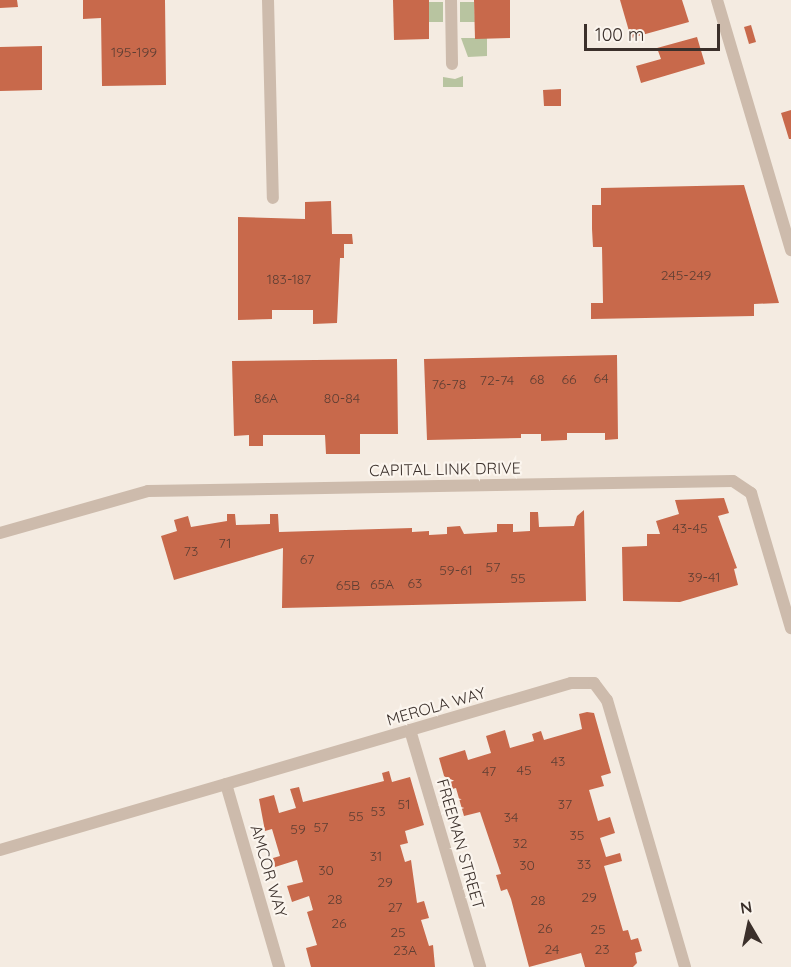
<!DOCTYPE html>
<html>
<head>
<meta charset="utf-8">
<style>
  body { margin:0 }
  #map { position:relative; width:791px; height:967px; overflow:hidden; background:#f4ebe1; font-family:Quicksand,sans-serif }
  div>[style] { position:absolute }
  .green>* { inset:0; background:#b8c4a0 }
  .building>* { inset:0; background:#c8694b }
  .minor>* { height:12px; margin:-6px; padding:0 6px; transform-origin:6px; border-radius:6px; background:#cdbbac }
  span { translate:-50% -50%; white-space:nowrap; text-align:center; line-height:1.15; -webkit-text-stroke:4.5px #fbf5ee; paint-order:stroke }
  .number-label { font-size:14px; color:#5e3e33 }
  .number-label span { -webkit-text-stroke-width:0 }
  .street-label { font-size:16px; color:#3b302b }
  .north { position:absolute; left:719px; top:895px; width:60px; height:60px; -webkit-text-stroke:4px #fbf5ee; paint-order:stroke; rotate:351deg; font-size:16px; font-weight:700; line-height:24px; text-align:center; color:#3b302b }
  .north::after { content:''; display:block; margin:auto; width:21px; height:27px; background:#3b302b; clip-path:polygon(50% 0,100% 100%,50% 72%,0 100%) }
  .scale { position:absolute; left:584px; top:24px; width:136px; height:27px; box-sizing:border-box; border:3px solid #3b302b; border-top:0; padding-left:8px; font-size:18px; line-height:21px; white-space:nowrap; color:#3b302b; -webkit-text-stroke:4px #fbf5ee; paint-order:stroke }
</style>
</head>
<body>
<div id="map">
  <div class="green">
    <i style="clip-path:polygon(429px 2px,443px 2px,443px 22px,429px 22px)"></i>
    <i style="clip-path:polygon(460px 2px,474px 2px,475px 22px,460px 22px)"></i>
    <i style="clip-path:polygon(461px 38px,487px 38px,487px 56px,468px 57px)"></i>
    <i style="clip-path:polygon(463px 76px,463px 87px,443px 87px,443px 77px,455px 79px)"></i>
  </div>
  <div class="building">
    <i style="clip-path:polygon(0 0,17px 0,18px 7px,0 8px)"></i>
    <i style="clip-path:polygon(83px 0,165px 0,166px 85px,102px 86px,101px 18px,83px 19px)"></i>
    <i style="clip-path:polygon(393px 0,429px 0,429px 39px,394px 40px)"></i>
    <i style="clip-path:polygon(474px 0,510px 0,510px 38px,475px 39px)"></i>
    <i style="clip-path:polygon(620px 0,682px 0,689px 22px,631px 38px)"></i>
    <i style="clip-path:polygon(751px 25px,756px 42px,749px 44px,744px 27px)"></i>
    <i style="clip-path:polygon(697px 37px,705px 64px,641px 83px,636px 66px,661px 59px,657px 48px)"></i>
    <i style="clip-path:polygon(42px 46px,42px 90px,0 91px,0 47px)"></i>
    <i style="clip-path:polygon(561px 89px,561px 106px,544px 106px,543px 90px)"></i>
    <i style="clip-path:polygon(791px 110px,791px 139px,789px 139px,781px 113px)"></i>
    <i style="clip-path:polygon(744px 185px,779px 303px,754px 304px,754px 316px,591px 319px,591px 303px,603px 303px,602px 247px,593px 247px,592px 229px,592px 205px,601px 205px,601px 188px)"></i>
    <i style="clip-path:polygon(331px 201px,332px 234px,352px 234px,353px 244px,344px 244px,344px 258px,340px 258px,337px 323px,313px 324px,313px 310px,272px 310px,272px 319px,238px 320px,238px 217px,305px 219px,305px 202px)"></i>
    <i style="clip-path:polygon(617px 355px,618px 439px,605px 440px,605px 433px,567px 433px,567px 440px,541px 441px,541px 434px,521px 434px,521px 438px,427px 440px,424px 359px)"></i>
    <i style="clip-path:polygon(397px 359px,398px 434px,360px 434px,360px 454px,326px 454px,325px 435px,263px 435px,263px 446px,249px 446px,249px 435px,234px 436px,232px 361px)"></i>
    <i style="clip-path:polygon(724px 498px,729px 513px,718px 516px,737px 568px,734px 569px,738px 585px,680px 602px,623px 601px,622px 547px,647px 546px,647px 534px,660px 534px,656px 521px,679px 514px,675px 500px)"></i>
    <i style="clip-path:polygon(584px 510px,586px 601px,282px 608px,283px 548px,174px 580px,161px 536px,177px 531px,174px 520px,188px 516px,191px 527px,227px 521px,227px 514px,235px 514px,236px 525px,270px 524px,270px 514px,278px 514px,279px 532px,412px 528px,412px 532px,429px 531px,429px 535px,447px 534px,447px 527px,460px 526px,464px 534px,497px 532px,497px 524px,513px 524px,513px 532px,530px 531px,530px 512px,538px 512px,539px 527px,574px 526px,577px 516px)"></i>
    <i style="clip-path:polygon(587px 712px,594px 713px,611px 773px,601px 776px,604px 786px,589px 790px,598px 821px,610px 817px,615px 833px,600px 838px,606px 857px,620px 853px,622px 861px,604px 866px,623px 931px,628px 930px,631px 940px,638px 938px,642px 951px,635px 953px,637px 963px,633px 967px,585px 967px,581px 953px,529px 967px,511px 899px,507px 889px,501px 891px,496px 875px,501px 874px,480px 812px,464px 816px,456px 788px,448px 790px,439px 758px,465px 750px,468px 760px,491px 753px,486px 736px,505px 730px,510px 748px,534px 741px,532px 734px,541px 731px,544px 740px,582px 729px,579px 714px)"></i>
    <i style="clip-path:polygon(389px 771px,392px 782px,410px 777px,424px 825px,405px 831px,408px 843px,400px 845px,405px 862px,411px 860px,417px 903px,424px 901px,429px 918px,421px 920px,429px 946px,433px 945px,435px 967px,311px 967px,306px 948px,317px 945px,307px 912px,313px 910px,309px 896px,292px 902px,287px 886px,303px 882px,297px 860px,275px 867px,273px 858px,280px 856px,272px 829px,265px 831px,259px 799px,274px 795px,279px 813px,296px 808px,290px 789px,299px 787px,303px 802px,384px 781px,382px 773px)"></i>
  </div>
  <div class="minor">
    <i style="left:268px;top:0;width:198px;rotate:88.6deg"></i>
    <i style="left:451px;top:0;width:64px;rotate:89.1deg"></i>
    <i style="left:717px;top:0;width:261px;rotate:73.5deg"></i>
    <i style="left:0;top:533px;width:154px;rotate:-15.8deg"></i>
    <i style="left:148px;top:491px;width:585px;rotate:-0.98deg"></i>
    <i style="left:733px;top:481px;width:22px;rotate:34deg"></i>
    <i style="left:751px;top:493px;width:141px;rotate:73.5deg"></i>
    <i style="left:410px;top:730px;width:247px;rotate:73.5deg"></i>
    <i style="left:226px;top:784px;width:191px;rotate:73.8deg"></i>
    <i style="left:0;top:850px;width:595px;rotate:-16.3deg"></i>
    <i style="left:571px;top:683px;width:23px"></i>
    <i style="left:594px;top:683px;width:21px;rotate:53deg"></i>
    <i style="left:607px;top:700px;width:278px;rotate:73.7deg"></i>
  </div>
  <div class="number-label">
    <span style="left:134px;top:52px">195-199</span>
    <span style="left:686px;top:275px">245-249</span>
    <span style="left:289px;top:279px">183-187</span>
    <span style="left:601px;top:378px">64</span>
    <span style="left:537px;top:379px">68</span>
    <span style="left:569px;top:379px">66</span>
    <span style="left:497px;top:380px">72-74</span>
    <span style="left:449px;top:384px">76-78</span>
    <span style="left:266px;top:398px">86A</span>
    <span style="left:342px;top:398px">80-84</span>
    <span style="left:690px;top:528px">43-45</span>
    <span style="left:225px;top:543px">71</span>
    <span style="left:191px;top:551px">73</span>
    <span style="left:307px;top:559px">67</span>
    <span style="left:493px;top:567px">57</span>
    <span style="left:456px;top:570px">59-61</span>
    <span style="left:704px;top:577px">39-41</span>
    <span style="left:518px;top:578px">55</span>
    <span style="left:415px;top:583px">63</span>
    <span style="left:382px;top:584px">65A</span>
    <span style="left:348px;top:585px">65B</span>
    <span style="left:558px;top:761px">43</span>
    <span style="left:524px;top:770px">45</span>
    <span style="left:489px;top:771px">47</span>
    <span style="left:404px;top:804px">51</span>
    <span style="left:565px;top:804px">37</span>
    <span style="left:378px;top:811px">53</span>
    <span style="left:356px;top:816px">55</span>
    <span style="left:511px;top:817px">34</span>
    <span style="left:321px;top:827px">57</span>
    <span style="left:298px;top:829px">59</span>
    <span style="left:577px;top:835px">35</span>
    <span style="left:520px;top:843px">32</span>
    <span style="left:376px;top:856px">31</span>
    <span style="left:584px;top:864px">33</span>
    <span style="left:527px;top:865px">30</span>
    <span style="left:326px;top:870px">30</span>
    <span style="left:385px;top:882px">29</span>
    <span style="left:589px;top:897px">29</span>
    <span style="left:335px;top:899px">28</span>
    <span style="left:538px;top:900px">28</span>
    <span style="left:395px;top:907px">27</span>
    <span style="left:339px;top:923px">26</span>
    <span style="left:545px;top:928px">26</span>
    <span style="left:598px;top:929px">25</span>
    <span style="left:398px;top:932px">25</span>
    <span style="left:552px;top:949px">24</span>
    <span style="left:602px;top:949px">23</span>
    <span style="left:405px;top:950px">23A</span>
  </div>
  <div class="street-label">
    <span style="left:445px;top:469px;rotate:-1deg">CAPITAL LINK DRIVE</span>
    <span style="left:436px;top:706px;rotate:-16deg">MEROLA WAY</span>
    <span style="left:461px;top:844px;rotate:74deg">FREEMAN STREET</span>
    <span style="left:269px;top:871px;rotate:74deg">AMCOR WAY</span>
  </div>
  <div class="north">N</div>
  <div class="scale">100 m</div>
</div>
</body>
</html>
